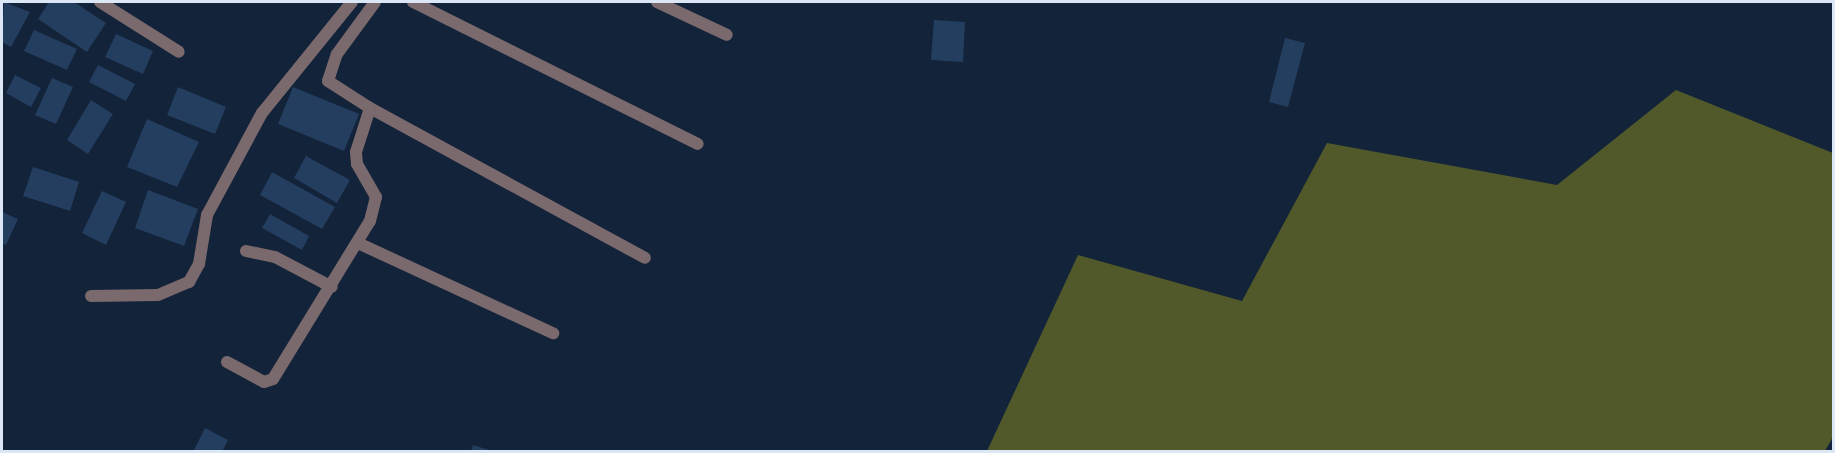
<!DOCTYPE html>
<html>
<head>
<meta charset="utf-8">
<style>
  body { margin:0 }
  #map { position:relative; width:1835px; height:453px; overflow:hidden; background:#132339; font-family:Overpass,sans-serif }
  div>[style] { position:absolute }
  .forest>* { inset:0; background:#51592b }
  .building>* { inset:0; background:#243e60 }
  .street>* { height:12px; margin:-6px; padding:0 6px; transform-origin:6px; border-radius:6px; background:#7a696d }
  span { translate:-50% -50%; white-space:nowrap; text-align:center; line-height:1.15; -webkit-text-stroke:4.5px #132339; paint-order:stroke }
  .frame { position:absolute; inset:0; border:3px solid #dce7f6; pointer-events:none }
</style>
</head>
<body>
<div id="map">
  <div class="forest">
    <i style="clip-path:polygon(1676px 90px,1833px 153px,1834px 435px,1825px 451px,987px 451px,1078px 255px,1242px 301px,1327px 143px,1557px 185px)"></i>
  </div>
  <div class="building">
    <i style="clip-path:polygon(4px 2px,30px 12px,11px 47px,2px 42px)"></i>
    <i style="clip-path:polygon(49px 2px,74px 2px,106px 23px,87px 52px,38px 19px)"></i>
    <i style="clip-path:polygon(934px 20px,965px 22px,963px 62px,931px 60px)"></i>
    <i style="clip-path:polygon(34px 30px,77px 49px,67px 70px,24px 51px)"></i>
    <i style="clip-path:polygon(116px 34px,153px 51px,143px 74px,105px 57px)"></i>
    <i style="clip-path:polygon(1285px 38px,1305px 43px,1288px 107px,1269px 102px)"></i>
    <i style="clip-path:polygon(98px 65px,135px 84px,126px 101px,89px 82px)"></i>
    <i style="clip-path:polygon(15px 75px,41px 88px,31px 107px,6px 93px)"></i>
    <i style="clip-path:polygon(52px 78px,73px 87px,56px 124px,35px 115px)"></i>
    <i style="clip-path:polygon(178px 87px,226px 107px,215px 134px,167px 115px)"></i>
    <i style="clip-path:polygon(293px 87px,359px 114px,344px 151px,278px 124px)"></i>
    <i style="clip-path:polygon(91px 100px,113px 114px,88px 154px,67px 140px)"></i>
    <i style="clip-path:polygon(147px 119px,199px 142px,177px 187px,127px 167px)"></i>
    <i style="clip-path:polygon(306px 156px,350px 180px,337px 203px,294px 178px)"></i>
    <i style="clip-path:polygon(33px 167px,79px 182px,70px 211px,23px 196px)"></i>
    <i style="clip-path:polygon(272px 172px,335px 207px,322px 229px,260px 195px)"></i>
    <i style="clip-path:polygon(148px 190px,198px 209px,184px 246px,135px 228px)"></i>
    <i style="clip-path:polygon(102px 191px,126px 202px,106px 245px,82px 233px)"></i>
    <i style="clip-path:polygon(2px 212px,18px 219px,6px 245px,2px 243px)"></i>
    <i style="clip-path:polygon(270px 214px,309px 236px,302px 250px,262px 228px)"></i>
    <i style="clip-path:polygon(205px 428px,228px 440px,222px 452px,193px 452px)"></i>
    <i style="clip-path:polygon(473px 445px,492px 451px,492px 452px,471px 452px)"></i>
  </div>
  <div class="street">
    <i style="left:100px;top:2px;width:93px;rotate:32.3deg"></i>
    <i style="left:413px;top:2px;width:318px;rotate:26.5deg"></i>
    <i style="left:657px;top:2px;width:77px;rotate:25.2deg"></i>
    <i style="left:370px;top:108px;width:313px;rotate:28.6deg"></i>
    <i style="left:360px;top:244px;width:213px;rotate:24.8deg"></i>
    <i style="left:246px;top:251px;width:30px;rotate:12deg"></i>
    <i style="left:275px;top:257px;width:64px;rotate:27.8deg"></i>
    <i style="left:91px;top:296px;width:67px;rotate:-0.9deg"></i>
    <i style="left:158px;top:295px;width:34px;rotate:-23deg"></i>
    <i style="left:189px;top:282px;width:21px;rotate:-61deg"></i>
    <i style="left:199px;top:264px;width:50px;rotate:-80.7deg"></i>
    <i style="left:207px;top:215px;width:116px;rotate:-61.7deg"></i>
    <i style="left:262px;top:113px;width:143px;rotate:-51deg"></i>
    <i style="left:227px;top:362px;width:42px;rotate:28.4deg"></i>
    <i style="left:264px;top:382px;width:9px;rotate:-18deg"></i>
    <i style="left:273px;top:379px;width:185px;rotate:-58.5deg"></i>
    <i style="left:370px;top:221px;width:25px;rotate:-76deg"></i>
    <i style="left:376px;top:197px;width:38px;rotate:-120deg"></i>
    <i style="left:357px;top:164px;width:12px;rotate:-95deg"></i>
    <i style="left:356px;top:152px;width:46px;rotate:-72.3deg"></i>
    <i style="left:370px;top:108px;width:50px;rotate:-147.3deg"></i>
    <i style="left:328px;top:81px;width:28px;rotate:-72deg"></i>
    <i style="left:337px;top:54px;width:64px;rotate:-53.8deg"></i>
  </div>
  <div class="frame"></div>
</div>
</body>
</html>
